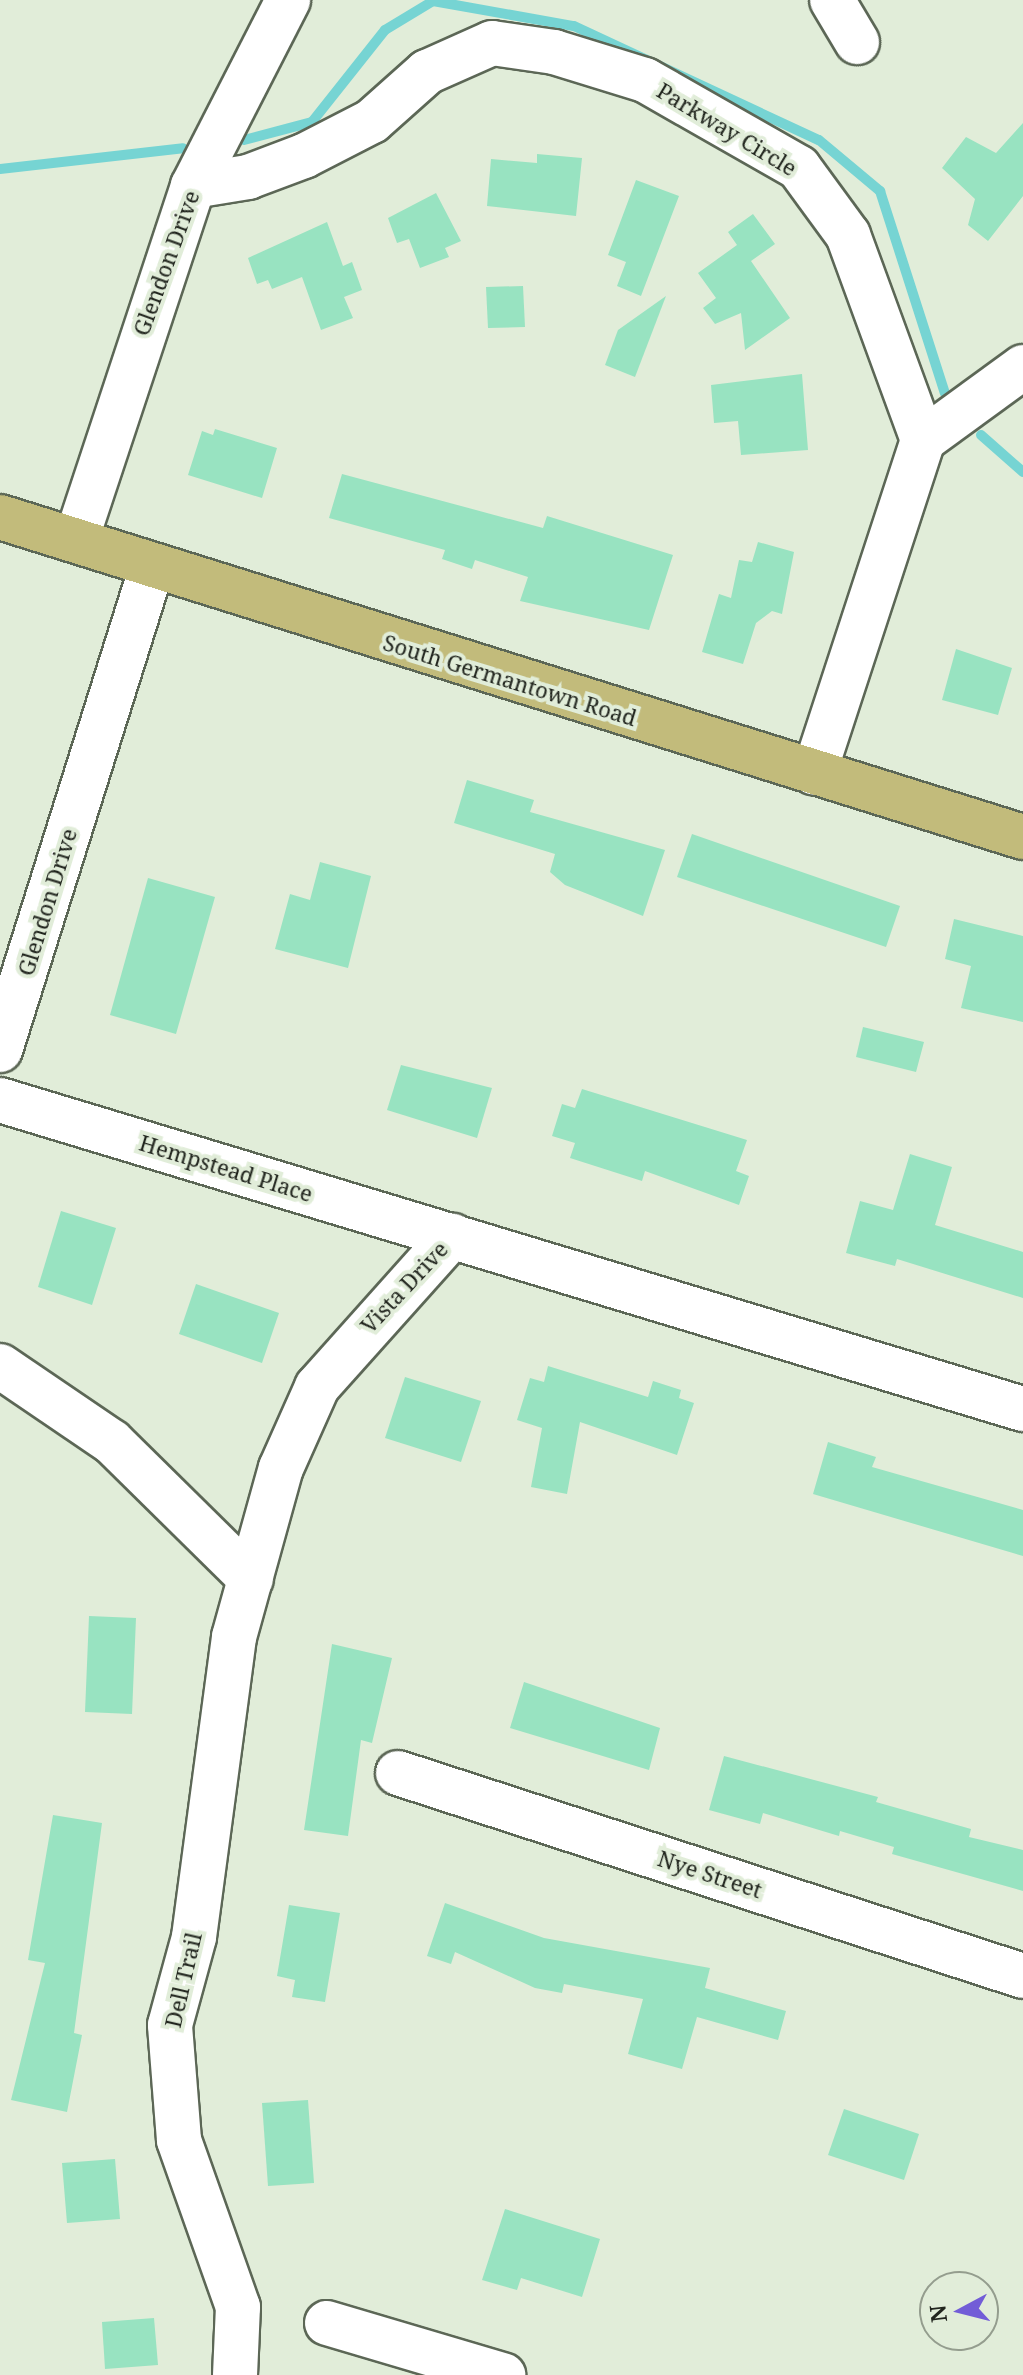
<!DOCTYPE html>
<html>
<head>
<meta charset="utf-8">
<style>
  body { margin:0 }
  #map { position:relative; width:1023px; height:2375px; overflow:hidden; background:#e1edd9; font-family:"Noto Serif",serif }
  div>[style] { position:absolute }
  .stream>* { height:10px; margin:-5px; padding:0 5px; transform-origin:5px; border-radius:5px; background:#76d4d3 }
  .building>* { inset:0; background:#98e3c1 }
  .roads { filter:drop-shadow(2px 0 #5c6756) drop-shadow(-2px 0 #5c6756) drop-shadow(0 2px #5c6756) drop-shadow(0 -2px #5c6756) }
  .minor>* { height:44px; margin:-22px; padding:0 22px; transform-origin:22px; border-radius:22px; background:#fff }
  .major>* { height:44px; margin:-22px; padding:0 22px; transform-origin:22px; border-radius:22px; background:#c2bb7b }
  span { translate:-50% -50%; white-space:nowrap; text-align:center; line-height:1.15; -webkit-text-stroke:8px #e1edd9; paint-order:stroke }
  .street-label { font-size:22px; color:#21251e }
  .north { position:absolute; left:919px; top:2271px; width:80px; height:80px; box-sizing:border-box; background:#e1edd9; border:2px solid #949d8e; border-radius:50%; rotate:263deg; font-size:22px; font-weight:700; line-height:32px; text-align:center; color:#21251e }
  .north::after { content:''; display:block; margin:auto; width:28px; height:36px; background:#725dd7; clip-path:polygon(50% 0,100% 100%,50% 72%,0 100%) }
</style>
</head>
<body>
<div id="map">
  <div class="stream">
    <i style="left:244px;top:140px;width:70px;rotate:-14.8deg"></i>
    <i style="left:312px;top:122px;width:117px;rotate:-51.6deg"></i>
    <i style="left:385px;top:30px;width:56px;rotate:-31.1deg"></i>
    <i style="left:433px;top:1px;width:143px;rotate:10.1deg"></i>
    <i style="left:574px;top:26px;width:270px;rotate:25deg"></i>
    <i style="left:819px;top:140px;width:80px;rotate:39.9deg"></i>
    <i style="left:880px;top:191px;width:212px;rotate:72.2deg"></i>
    <i style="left:0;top:169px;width:184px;rotate:-6.5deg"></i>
    <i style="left:981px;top:435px;width:56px;rotate:41.4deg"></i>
  </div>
  <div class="building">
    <i style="clip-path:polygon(1023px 123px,1023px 196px,988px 241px,968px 225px,975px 199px,942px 168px,966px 137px,996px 153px)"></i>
    <i style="clip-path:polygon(537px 154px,582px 158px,576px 216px,487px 206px,491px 159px,537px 163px)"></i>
    <i style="clip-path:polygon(636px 180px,679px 196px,641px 296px,617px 286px,626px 262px,608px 255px)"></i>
    <i style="clip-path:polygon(436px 193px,461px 241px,445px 248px,449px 257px,420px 268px,409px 239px,397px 243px,388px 218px)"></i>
    <i style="clip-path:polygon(753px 214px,775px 244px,751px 261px,790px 318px,745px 350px,741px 313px,715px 324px,703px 308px,716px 298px,698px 273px,737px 245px,728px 232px)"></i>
    <i style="clip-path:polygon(327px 222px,343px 266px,352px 262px,362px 290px,344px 297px,353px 318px,321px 330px,302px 277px,272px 289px,268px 280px,257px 284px,248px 258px)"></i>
    <i style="clip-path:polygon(523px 286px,525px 327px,488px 328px,486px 287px)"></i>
    <i style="clip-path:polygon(666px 296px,635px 377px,605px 365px,618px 330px)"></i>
    <i style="clip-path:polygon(802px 374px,808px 450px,741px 455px,738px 421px,714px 423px,711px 385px)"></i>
    <i style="clip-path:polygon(215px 429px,277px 448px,262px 498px,188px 475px,202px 431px,213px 435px)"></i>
    <i style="clip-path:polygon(342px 474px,543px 528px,547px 516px,673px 555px,649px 630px,520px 601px,528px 577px,475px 560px,472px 569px,442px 559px,445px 550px,329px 518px)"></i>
    <i style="clip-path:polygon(758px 542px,794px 552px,782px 614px,772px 611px,756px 623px,743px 664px,702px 652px,719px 594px,731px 598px,739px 560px,752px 562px)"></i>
    <i style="clip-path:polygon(956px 649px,1012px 668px,998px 715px,942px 700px)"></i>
    <i style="clip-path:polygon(467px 780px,534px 800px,530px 812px,665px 850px,643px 916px,565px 885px,550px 872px,555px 854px,454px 823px)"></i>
    <i style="clip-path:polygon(692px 834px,900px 906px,886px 947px,677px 877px)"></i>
    <i style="clip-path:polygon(320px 862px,371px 876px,348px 968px,275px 949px,290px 894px,310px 900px)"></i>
    <i style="clip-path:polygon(148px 878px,215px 897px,176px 1034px,110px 1015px)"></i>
    <i style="clip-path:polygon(954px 919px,1023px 936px,1023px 1022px,961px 1008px,971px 966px,945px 959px)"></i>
    <i style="clip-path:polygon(863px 1027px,924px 1042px,916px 1072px,856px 1057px)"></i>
    <i style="clip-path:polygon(401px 1065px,492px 1088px,477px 1138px,387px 1110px)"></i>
    <i style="clip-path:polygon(582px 1089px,747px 1140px,736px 1171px,749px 1176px,739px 1205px,645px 1171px,642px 1181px,570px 1158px,575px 1143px,552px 1136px,562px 1104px,575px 1108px)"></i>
    <i style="clip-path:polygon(910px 1154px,952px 1167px,935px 1225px,1023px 1252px,1023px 1298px,897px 1259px,895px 1266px,846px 1253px,860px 1201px,893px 1210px)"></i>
    <i style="clip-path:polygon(61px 1211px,116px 1228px,92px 1305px,38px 1287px)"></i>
    <i style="clip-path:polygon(196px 1284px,279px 1313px,262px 1363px,179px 1334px)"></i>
    <i style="clip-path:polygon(548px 1366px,648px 1397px,653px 1381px,681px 1390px,679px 1398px,694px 1403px,677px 1455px,580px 1422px,567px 1494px,531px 1487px,542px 1428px,517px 1420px,530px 1378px,544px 1382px)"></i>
    <i style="clip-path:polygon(405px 1377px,481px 1401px,461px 1462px,385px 1438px)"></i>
    <i style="clip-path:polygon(828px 1442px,876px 1457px,872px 1467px,1023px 1510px,1023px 1556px,813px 1494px)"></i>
    <i style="clip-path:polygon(89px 1616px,136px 1618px,132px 1714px,85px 1712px)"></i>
    <i style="clip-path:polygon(332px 1644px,392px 1658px,372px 1743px,361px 1740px,348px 1836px,304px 1830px)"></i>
    <i style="clip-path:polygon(524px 1682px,660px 1728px,649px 1770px,510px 1728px)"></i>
    <i style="clip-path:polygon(724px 1756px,878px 1797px,876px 1802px,971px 1829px,969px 1837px,1023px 1850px,1023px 1891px,892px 1854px,894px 1847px,840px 1831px,839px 1836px,763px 1813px,760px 1824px,709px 1810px)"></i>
    <i style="clip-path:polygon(53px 1815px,102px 1823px,74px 2033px,82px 2035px,67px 2112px,11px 2100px,45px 1963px,28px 1960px)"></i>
    <i style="clip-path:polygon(445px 1903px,544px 1938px,710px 1968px,705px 1988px,786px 2011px,778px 2040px,697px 2017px,682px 2069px,628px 2054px,643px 1999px,564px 1984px,562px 1993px,535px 1988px,455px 1952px,451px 1964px,427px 1956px)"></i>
    <i style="clip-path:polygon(289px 1905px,340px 1913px,325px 2002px,292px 1997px,295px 1980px,277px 1976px)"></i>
    <i style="clip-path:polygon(308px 2100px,314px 2183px,268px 2186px,262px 2103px)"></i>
    <i style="clip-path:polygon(844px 2109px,919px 2134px,904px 2180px,828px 2155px)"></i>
    <i style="clip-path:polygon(115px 2159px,120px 2219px,67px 2223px,62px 2163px)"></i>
    <i style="clip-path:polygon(505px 2209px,600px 2239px,582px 2297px,521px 2278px,517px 2290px,482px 2280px)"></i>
    <i style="clip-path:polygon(154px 2318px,158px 2365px,105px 2369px,102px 2322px)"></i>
  </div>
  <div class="roads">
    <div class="minor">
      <i style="left:832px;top:0;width:49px;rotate:59.2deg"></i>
      <i style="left:193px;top:186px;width:56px;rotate:-9.3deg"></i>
      <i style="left:248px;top:177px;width:60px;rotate:-20.6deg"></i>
      <i style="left:304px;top:156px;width:76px;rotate:-27.2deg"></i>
      <i style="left:372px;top:121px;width:74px;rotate:-41.7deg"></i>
      <i style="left:427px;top:72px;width:71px;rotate:-24deg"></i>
      <i style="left:492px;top:43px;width:63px;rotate:8.3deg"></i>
      <i style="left:554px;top:52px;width:95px;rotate:17.1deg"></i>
      <i style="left:645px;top:80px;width:177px;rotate:29.7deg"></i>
      <i style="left:799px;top:168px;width:83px;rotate:53.8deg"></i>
      <i style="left:848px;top:235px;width:218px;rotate:69.9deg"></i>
      <i style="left:923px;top:440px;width:350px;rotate:108.1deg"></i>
      <i style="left:923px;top:440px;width:124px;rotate:-36.1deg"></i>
      <i style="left:76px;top:540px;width:373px;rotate:-71.7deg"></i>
      <i style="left:193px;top:186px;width:209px;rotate:-62.9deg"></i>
      <i style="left:0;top:1050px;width:503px;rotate:-72.54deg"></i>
      <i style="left:0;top:1100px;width:1069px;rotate:16.81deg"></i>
      <i style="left:0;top:1366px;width:135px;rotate:34.2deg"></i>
      <i style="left:112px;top:1442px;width:195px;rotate:44.6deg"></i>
      <i style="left:398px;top:1773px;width:657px;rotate:17.99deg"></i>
      <i style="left:327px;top:2323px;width:184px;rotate:16.5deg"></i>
      <i style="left:235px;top:2375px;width:68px;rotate:-87.5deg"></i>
      <i style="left:238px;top:2307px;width:177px;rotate:-109.5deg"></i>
      <i style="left:179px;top:2140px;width:115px;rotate:-94.5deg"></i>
      <i style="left:170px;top:2025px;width:91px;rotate:-74.7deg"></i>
      <i style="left:194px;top:1937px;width:303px;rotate:-82.4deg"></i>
      <i style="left:234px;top:1637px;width:175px;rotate:-74.5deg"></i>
      <i style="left:281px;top:1468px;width:89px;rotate:-66deg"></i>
      <i style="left:317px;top:1387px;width:203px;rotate:-48.2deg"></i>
    </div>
    <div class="major">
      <i style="left:0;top:517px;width:1072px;rotate:17.37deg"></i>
    </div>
  </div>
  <div class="street-label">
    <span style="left:727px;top:129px;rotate:31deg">Parkway Circle</span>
    <span style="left:166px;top:263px;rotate:-70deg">Glendon Drive</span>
    <span style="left:510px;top:680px;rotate:17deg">South Germantown Road</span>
    <span style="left:47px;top:902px;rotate:-73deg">Glendon Drive</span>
    <span style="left:226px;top:1168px;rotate:17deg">Hempstead Place</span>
    <span style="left:404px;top:1287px;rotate:-47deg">Vista Drive</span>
    <span style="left:710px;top:1874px;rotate:18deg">Nye Street</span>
    <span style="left:183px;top:1980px;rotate:-77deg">Dell Trail</span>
  </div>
  <div class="north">N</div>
</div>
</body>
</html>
